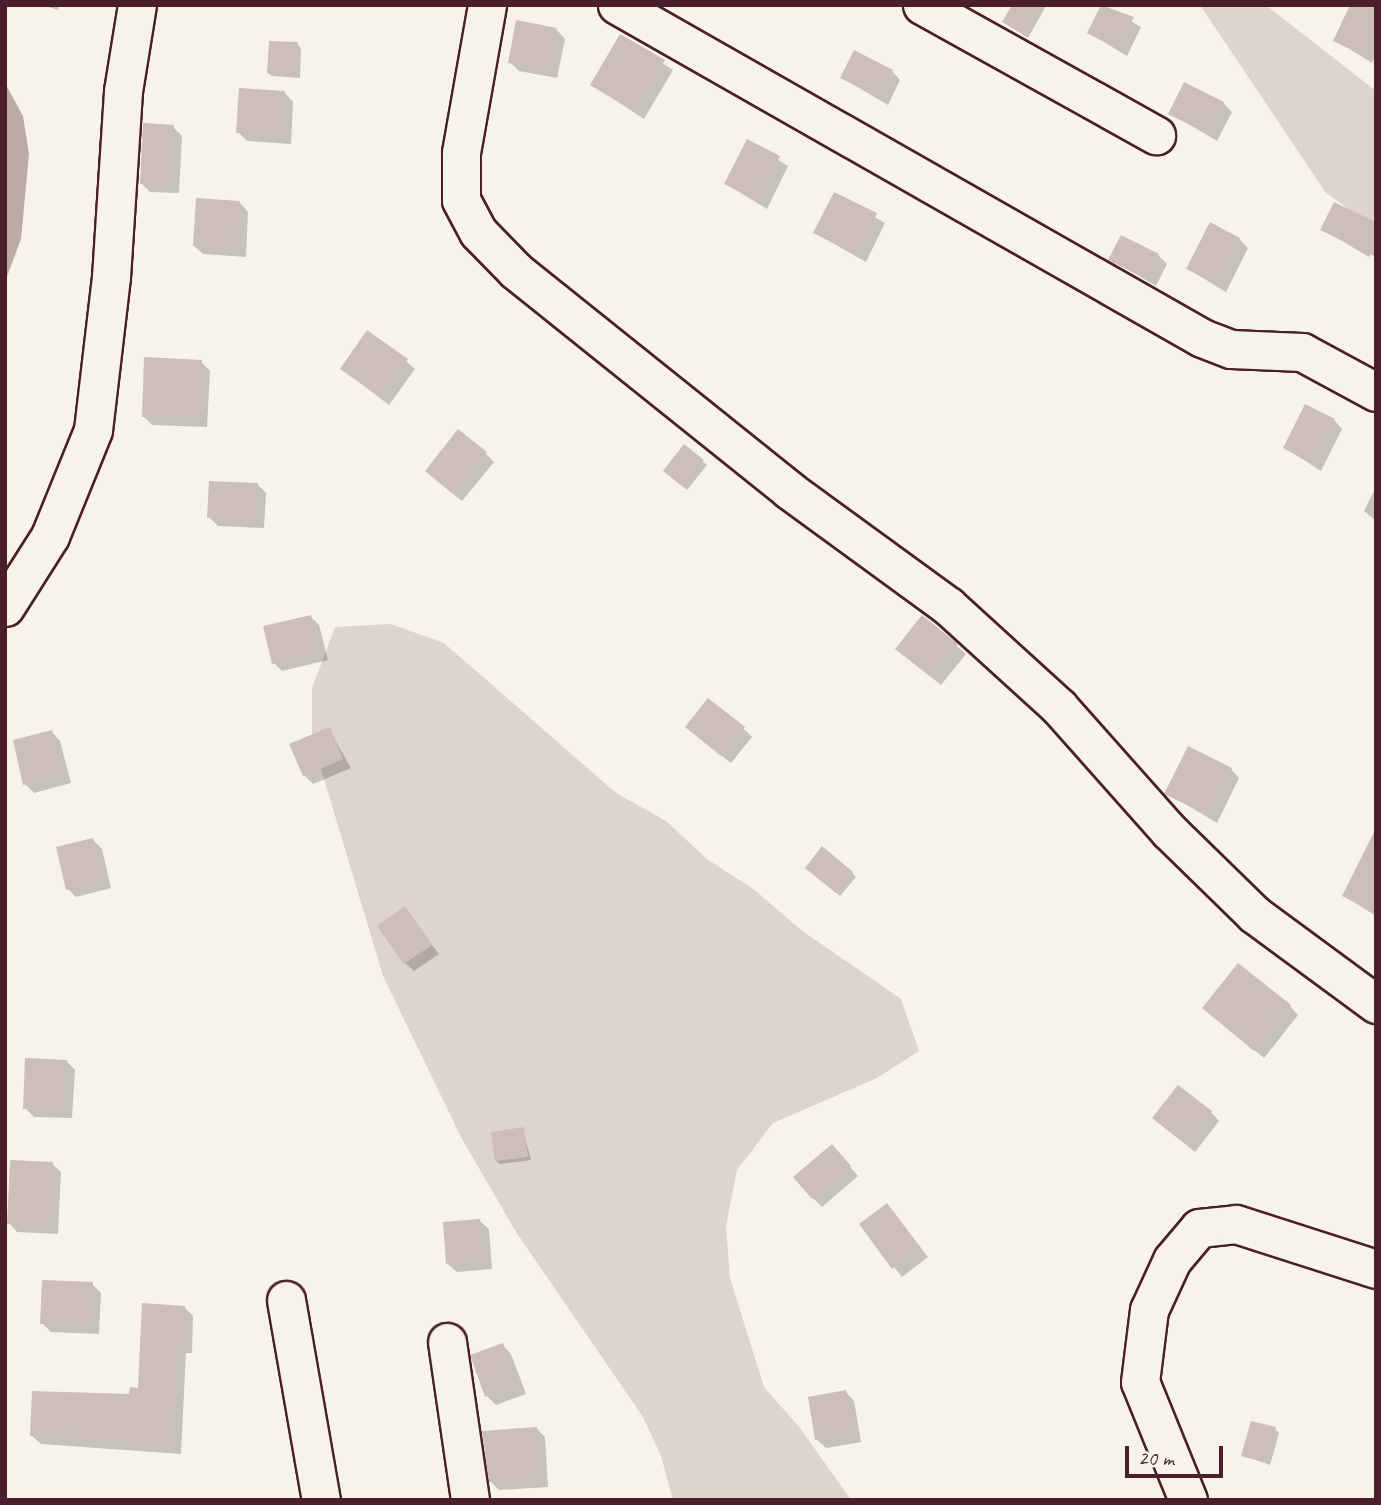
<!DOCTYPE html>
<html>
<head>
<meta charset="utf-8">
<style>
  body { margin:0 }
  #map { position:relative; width:1381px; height:1505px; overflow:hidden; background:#f7f3e8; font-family:Caveat,sans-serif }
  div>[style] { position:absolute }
  .green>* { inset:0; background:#ded4cc }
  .water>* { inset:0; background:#bcaaa7 }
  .shadow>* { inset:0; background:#0003 }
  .building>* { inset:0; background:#ccbfb9 }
  .roads { filter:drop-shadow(2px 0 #4a1f2b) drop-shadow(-2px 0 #4a1f2b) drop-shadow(0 2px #4a1f2b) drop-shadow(0 -2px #4a1f2b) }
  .street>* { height:37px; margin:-18.5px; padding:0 18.5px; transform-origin:18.5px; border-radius:18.5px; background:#f7f3e8 }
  span { translate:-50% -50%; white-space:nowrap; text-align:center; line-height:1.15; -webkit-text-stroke:5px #f7f3e8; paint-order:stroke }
  .frame { position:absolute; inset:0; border:7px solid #4a1f2b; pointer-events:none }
  .scale { position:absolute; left:1125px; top:1446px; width:98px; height:32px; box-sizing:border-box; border:4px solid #4a1f2b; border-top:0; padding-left:9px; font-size:21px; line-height:24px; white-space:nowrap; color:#4a1f2b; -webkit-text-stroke:5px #f7f3e8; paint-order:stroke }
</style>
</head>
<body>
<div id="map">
  <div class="green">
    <i style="clip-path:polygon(1200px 5px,1266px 5px,1376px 91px,1376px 228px,1326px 193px)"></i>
    <i style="clip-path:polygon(391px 624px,444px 643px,616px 793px,666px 821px,707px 859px,756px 891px,801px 930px,901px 999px,919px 1051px,877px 1078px,773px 1123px,737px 1170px,726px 1226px,730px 1278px,764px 1387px,800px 1428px,851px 1500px,673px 1500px,661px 1456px,643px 1417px,516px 1232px,462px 1139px,383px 976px,312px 739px,312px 688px,335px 627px)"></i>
  </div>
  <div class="water">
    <i style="clip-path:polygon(5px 83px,23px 116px,29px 154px,21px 239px,5px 282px)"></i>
  </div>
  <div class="shadow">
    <i style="clip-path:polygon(42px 5px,59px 5px,58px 10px)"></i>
    <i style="clip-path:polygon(1014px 5px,1046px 6px,1028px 38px,1004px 22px)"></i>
    <i style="clip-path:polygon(1103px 5px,1141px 27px,1127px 56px,1089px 33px)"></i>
    <i style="clip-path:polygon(1376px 8px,1376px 54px,1372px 63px,1335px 40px)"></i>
    <i style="clip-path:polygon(557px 30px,565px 39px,557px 78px,519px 71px,510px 62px)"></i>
    <i style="clip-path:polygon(621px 36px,673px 70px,644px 119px,592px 85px)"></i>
    <i style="clip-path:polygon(297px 44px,301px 48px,300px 78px,272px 76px,268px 73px)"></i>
    <i style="clip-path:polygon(892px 71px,900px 80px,888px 105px,842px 78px)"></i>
    <i style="clip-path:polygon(285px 93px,293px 102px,291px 144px,247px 141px,238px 132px)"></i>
    <i style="clip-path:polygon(1223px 103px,1232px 112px,1217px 141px,1170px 113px)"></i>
    <i style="clip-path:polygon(173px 127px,182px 136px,179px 193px,150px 192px,141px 183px)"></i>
    <i style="clip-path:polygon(748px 141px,788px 166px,767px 209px,726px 184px)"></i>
    <i style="clip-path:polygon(834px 194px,885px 223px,866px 262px,815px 233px)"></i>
    <i style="clip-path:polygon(240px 203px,248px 212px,246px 257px,203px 254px,194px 246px)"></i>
    <i style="clip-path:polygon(1322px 229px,1376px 243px,1369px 257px)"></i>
    <i style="clip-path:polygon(1239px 239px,1248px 248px,1226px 292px,1188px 269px)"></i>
    <i style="clip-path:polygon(1158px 255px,1167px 264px,1156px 286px,1110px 259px)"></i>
    <i style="clip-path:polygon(406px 361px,415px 369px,389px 405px,342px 369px)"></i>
    <i style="clip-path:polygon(201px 362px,210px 371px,207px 427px,152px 425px,143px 416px)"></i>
    <i style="clip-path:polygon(1334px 420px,1342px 429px,1321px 471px,1285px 448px)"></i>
    <i style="clip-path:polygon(685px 447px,707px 465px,687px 490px,669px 475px)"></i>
    <i style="clip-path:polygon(485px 453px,494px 462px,462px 501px,436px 480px)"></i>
    <i style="clip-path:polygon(257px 484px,266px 493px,264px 528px,218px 526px,209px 517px)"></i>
    <i style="clip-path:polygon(1376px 487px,1376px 521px,1364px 511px)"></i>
    <i style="clip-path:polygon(310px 616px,319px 625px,328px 660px,282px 671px,274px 663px)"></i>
    <i style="clip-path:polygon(923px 617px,966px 654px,941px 685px,906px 657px)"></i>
    <i style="clip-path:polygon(743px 728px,752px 737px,731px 763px,696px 735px)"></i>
    <i style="clip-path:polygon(329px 729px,351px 768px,313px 784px,304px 775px)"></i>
    <i style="clip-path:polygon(52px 732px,60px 741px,71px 783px,34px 793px,25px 784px)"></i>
    <i style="clip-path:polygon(1231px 769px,1239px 778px,1217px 823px,1167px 793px)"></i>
    <i style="clip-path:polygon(93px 840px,102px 849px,111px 888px,76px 897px,68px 889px)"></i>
    <i style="clip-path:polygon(1376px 870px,1376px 916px,1344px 896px)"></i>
    <i style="clip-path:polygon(811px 872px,852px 873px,856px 877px,840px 896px)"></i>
    <i style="clip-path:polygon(405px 909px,439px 954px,414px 971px,405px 963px)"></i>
    <i style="clip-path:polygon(1290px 1006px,1298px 1015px,1264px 1058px,1204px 1008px)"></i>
    <i style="clip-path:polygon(66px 1061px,75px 1070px,72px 1118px,34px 1117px,25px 1108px)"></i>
    <i style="clip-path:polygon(1211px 1112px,1219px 1121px,1195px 1152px,1163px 1126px)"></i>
    <i style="clip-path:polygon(523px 1129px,531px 1160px,500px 1164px,496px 1161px)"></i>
    <i style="clip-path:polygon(840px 1155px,858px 1176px,822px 1207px,813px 1198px)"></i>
    <i style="clip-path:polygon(52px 1164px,61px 1172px,58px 1234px,17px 1232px,9px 1223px)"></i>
    <i style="clip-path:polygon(887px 1206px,928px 1257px,902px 1277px,861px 1225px)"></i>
    <i style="clip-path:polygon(480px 1221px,489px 1229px,492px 1269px,457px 1272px,448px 1264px)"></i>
    <i style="clip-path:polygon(92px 1284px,101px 1293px,99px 1334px,51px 1332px,42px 1323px)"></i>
    <i style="clip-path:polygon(184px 1307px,193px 1316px,192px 1353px,186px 1353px,181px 1454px,41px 1444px,32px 1436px,140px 1390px)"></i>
    <i style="clip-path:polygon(503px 1345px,511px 1354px,526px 1394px,496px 1405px,487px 1396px)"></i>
    <i style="clip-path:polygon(846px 1392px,854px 1401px,861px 1442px,826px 1448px,817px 1440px)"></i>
    <i style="clip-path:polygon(536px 1428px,545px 1437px,548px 1487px,499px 1490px,490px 1481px)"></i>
    <i style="clip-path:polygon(1275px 1429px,1279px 1433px,1270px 1465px,1243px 1455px)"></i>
  </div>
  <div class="building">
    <i style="clip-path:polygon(1012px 5px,1041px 5px,1024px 35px,1002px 22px)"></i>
    <i style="clip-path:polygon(1101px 5px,1134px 17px,1118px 49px,1087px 33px)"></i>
    <i style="clip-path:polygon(1350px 5px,1376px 5px,1376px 29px,1363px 55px,1333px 41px)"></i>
    <i style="clip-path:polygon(516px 20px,557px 28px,549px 71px,508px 63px)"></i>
    <i style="clip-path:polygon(620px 34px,665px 60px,635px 112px,590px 85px)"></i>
    <i style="clip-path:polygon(269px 41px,298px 42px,296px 75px,267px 73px)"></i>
    <i style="clip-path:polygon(854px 50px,893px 70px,879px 97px,840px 78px)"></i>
    <i style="clip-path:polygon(1184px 82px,1224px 102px,1208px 134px,1168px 114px)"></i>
    <i style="clip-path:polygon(239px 88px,285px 91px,283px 136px,236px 133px)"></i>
    <i style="clip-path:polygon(143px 123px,174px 125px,170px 185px,140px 184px)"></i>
    <i style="clip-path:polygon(747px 139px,780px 156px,758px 201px,724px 184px)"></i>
    <i style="clip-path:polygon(834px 192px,877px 213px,857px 255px,813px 233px)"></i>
    <i style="clip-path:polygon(196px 198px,240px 201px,238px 249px,193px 246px)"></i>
    <i style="clip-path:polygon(1334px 202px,1376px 222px,1376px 257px,1320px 230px)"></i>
    <i style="clip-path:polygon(1210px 222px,1240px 238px,1217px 284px,1186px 269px)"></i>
    <i style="clip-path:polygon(1121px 235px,1159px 254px,1147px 279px,1108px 260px)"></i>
    <i style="clip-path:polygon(367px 330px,408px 359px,380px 397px,340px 369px)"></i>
    <i style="clip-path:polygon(144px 357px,202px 360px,199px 419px,142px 417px)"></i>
    <i style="clip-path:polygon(1305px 404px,1335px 419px,1312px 463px,1283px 448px)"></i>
    <i style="clip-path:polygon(458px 429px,487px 452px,453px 494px,425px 471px)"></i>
    <i style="clip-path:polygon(684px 444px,704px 460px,683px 487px,663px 471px)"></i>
    <i style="clip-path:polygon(209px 481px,258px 483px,256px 520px,207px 518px)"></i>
    <i style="clip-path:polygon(311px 615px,320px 652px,272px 664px,263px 626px)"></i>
    <i style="clip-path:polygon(922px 615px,958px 644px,931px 677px,895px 649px)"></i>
    <i style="clip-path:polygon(708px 698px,745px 727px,721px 756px,685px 727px)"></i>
    <i style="clip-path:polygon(330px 727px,343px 759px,303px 776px,289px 744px)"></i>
    <i style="clip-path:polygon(52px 730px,63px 775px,23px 785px,13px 740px)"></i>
    <i style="clip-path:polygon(1188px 746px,1232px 768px,1208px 815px,1164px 794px)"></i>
    <i style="clip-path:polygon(1376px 828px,1376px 913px,1342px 896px)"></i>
    <i style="clip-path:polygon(93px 838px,104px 880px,66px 890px,56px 847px)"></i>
    <i style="clip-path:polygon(822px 846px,853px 872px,836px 893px,805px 868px)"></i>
    <i style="clip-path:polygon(405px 906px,432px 945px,404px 964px,377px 926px)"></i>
    <i style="clip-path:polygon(1238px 963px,1291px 1005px,1254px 1051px,1202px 1008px)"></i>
    <i style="clip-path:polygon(25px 1058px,67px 1060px,64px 1110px,23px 1109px)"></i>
    <i style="clip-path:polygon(1178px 1085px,1212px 1111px,1185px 1144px,1152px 1118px)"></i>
    <i style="clip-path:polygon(524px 1127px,528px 1157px,495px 1161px,491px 1132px)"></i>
    <i style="clip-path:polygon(832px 1144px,851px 1166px,812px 1199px,793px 1177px)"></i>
    <i style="clip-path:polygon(10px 1160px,53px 1162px,50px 1226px,7px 1224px)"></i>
    <i style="clip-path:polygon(887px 1203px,921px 1248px,892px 1269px,859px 1224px)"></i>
    <i style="clip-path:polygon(480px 1219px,484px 1261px,446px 1264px,443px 1222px)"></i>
    <i style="clip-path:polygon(42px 1280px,93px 1282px,91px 1326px,40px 1324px)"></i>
    <i style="clip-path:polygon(142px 1303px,185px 1306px,183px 1346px,178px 1345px,173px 1446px,30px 1436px,32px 1391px,129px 1394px,130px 1387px,138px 1388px)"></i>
    <i style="clip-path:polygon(503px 1343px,518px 1386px,485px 1397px,470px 1355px)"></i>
    <i style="clip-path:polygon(846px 1390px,854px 1434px,815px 1440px,808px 1397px)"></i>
    <i style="clip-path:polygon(1251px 1421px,1276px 1427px,1266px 1463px,1241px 1456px)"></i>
    <i style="clip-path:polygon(537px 1427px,540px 1478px,489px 1482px,482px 1431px)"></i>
  </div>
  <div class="roads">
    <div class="street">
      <i style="left:487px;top:5px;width:150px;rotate:100deg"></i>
      <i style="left:461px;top:153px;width:47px;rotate:90deg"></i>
      <i style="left:461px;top:200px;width:36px;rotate:62deg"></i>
      <i style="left:478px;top:232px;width:54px;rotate:45.7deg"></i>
      <i style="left:516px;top:271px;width:350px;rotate:38.7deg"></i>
      <i style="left:789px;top:490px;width:197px;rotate:36.1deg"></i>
      <i style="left:948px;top:606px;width:150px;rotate:42.3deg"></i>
      <i style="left:1059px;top:707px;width:166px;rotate:48.4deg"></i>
      <i style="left:1169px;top:831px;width:119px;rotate:44.3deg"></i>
      <i style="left:1254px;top:914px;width:152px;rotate:36.4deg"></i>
      <i style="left:617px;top:5px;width:673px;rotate:29.65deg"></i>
      <i style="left:1202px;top:338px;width:31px;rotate:21deg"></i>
      <i style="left:1231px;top:349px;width:71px;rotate:2.4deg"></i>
      <i style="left:1302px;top:352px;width:84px;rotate:28.4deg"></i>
      <i style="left:922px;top:5px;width:268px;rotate:29.1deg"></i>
      <i style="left:5px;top:607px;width:84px;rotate:-57.6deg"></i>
      <i style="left:50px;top:536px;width:114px;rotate:-67.9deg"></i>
      <i style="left:93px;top:430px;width:154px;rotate:-83.3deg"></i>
      <i style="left:111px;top:277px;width:186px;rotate:-86.3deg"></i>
      <i style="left:123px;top:91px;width:87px;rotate:-80.8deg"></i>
      <i style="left:286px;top:1300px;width:203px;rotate:80.1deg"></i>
      <i style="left:447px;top:1342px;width:160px;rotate:81.7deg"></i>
      <i style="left:1188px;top:1500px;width:127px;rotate:-112.1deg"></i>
      <i style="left:1140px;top:1382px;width:73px;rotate:-82.9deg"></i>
      <i style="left:1149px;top:1310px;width:55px;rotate:-65.3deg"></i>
      <i style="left:1172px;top:1260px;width:42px;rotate:-49.8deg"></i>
      <i style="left:1199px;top:1228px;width:37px;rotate:-6deg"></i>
      <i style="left:1236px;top:1224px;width:147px;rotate:17.8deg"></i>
    </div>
  </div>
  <div class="frame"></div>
  <div class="scale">20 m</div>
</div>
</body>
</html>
